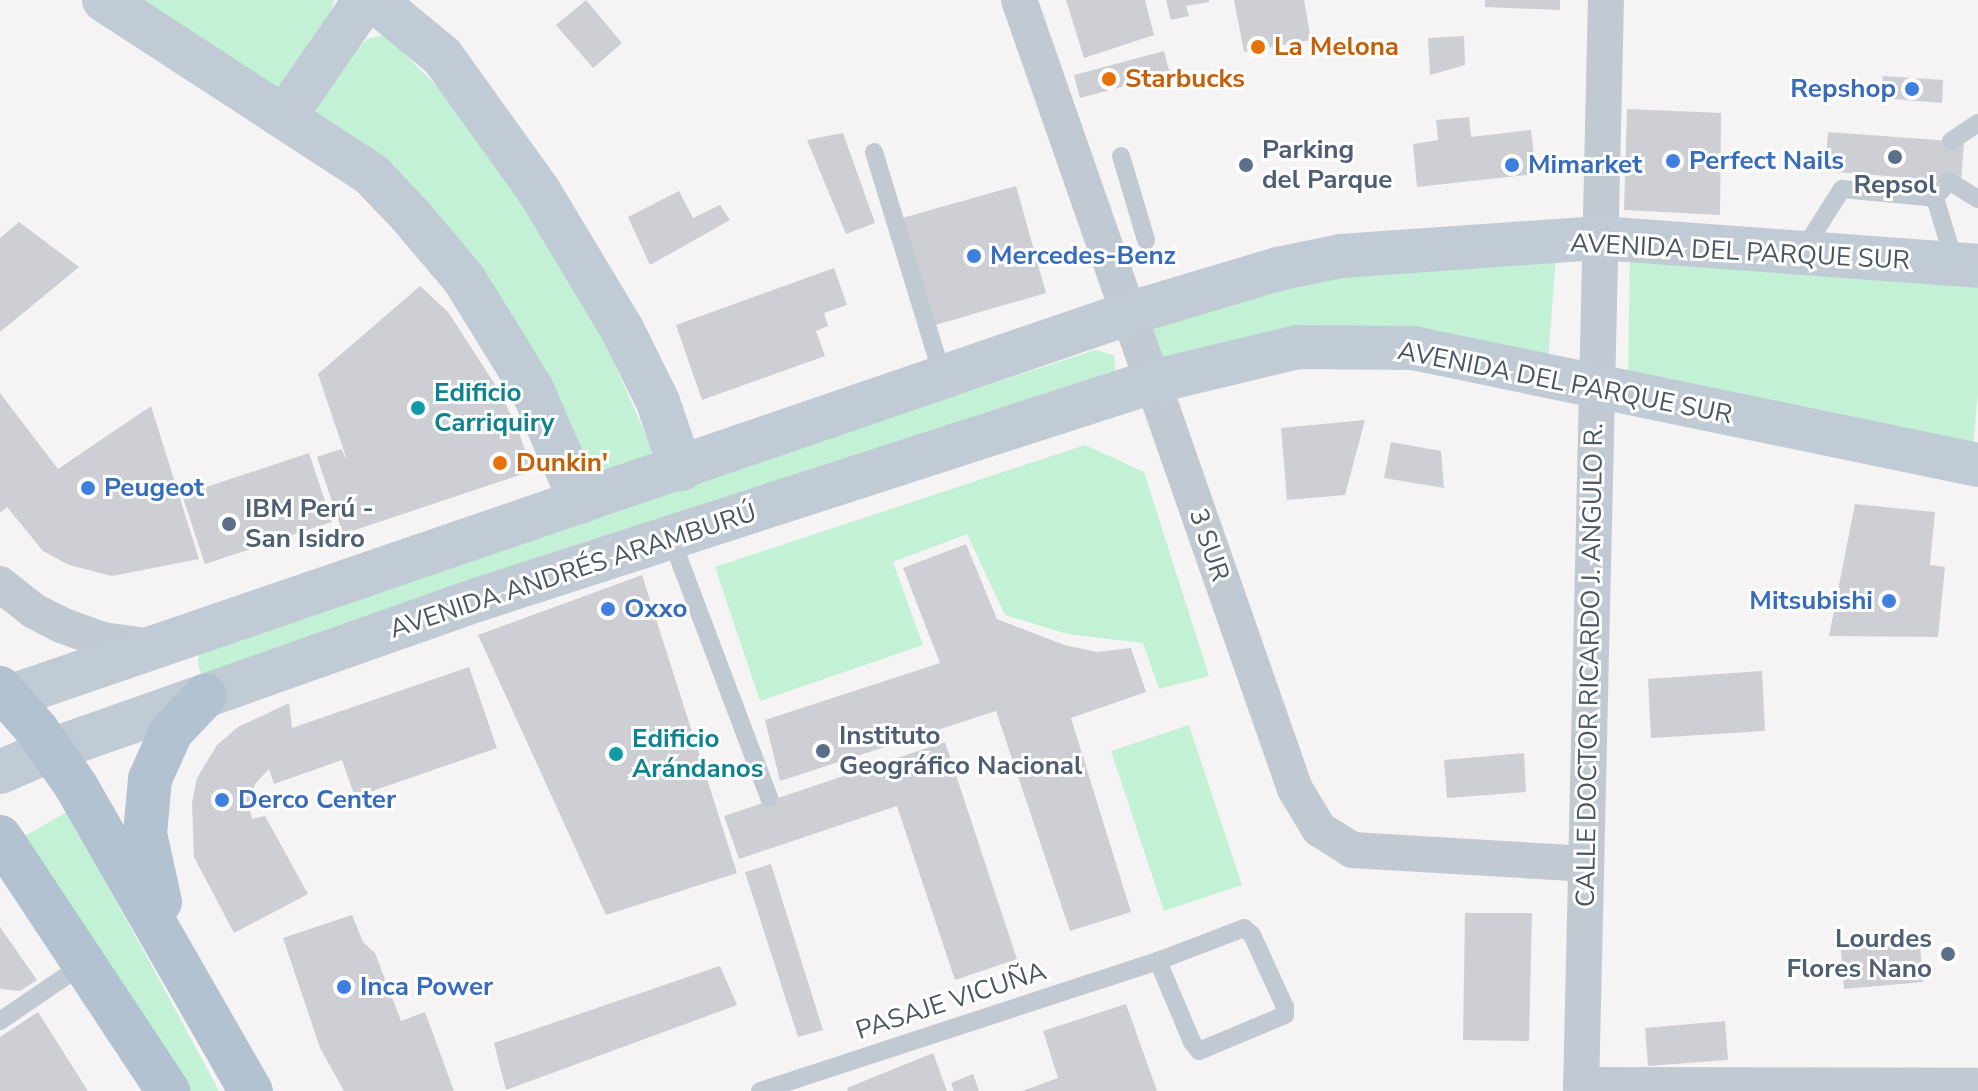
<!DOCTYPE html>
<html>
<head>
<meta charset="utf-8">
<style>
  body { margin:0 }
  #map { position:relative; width:1978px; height:1091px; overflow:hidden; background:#f5f3f3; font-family:"Nunito Sans",sans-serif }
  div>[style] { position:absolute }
  .green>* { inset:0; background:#c3f1d5 }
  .building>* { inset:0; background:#cdcfd5 }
  .lane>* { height:18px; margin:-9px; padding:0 9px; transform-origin:9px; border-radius:9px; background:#c1cad2 }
  .street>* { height:36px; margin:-18px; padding:0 18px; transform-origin:18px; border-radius:18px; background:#c1cad2 }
  .secondary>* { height:44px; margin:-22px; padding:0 22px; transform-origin:22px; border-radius:22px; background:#c1cbd6 }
  .primary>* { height:44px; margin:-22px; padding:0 22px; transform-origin:22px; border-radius:22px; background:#b3c2d1 }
  .dots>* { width:22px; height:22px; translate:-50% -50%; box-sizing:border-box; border:4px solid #fff; border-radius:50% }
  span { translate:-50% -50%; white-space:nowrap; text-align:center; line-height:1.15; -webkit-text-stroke:6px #fff; paint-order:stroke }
  .food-label { font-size:26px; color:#c56008; font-weight:700 }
  .left { translate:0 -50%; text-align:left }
  .shop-label { font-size:26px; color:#366cbe; font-weight:700 }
  .right { translate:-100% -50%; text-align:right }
  .service-label { font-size:26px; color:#4e5e75; font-weight:700 }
  .street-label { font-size:26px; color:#4a5661 }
  .culture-label { font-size:26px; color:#0d838f; font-weight:700 }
</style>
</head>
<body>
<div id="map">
  <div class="green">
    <i style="clip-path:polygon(134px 0,333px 0,334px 1px,321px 38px,295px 84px,274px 88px)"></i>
    <i style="clip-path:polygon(386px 35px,485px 135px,605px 342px,653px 451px,634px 466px,594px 474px,310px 113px,321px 89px,367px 39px)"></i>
    <i style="clip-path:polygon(1630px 253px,1978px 283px,1978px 390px,1973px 447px,1628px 373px)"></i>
    <i style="clip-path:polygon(1556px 256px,1548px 362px,1161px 365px,1149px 329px,1285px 281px)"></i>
    <i style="clip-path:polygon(1095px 350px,1114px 355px,1116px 375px,202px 677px,198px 665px,199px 648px,207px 641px)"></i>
    <i style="clip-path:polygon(1085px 445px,1144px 472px,1209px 676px,1159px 689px,1143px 643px,1067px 634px,1005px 615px,967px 534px,893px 562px,923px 645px,760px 701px,715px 567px)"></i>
    <i style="clip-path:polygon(1189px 725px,1242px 885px,1164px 911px,1111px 751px)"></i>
    <i style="clip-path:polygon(67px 812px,161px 983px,219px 1091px,181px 1091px,23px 837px)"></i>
  </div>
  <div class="building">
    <i style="clip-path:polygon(586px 0,622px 43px,593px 68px,556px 25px)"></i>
    <i style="clip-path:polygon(1066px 0,1145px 0,1154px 35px,1084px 58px)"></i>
    <i style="clip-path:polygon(1166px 0,1209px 0,1209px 2px,1186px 6px,1189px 16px,1171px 20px)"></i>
    <i style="clip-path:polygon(1234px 0,1304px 0,1311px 40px,1244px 52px)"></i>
    <i style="clip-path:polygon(1485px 0,1560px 0,1560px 10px,1485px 7px)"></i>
    <i style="clip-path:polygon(1464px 36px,1465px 65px,1430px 75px,1428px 38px)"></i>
    <i style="clip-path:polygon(1164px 51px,1170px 74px,1080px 98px,1074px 75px)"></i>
    <i style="clip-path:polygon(1883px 76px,1943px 80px,1942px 103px,1881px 98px)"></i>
    <i style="clip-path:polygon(1627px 109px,1721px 113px,1720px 215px,1624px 210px)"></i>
    <i style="clip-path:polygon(1469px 117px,1471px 137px,1531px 130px,1536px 174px,1417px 187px,1413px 144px,1438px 140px,1436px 120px)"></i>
    <i style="clip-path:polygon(1828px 132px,1964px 142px,1961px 182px,1825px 171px)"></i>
    <i style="clip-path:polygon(843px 133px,875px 223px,846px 234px,807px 140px)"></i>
    <i style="clip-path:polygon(1016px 186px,1046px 293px,932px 326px,902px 218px)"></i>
    <i style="clip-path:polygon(679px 191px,693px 218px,720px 205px,730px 220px,650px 265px,628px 217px)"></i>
    <i style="clip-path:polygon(19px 222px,79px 267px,0 332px,0 238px)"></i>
    <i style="clip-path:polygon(834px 268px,847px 305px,824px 313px,828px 326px,816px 331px,825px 356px,702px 400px,676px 325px)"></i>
    <i style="clip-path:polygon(420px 286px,448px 312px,498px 389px,517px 427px,532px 471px,343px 534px,317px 457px,341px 449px,347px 460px,318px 374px)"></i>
    <i style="clip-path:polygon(0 393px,58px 469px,151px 406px,199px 559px,112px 576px,69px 565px,43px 551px,7px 507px,0 513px)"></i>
    <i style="clip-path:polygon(1365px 420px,1345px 495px,1287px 500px,1281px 428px)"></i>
    <i style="clip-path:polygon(1391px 442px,1441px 451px,1444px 488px,1384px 478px)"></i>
    <i style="clip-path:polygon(309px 453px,332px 522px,205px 564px,182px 495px)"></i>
    <i style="clip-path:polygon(1855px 504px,1935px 512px,1930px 565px,1945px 567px,1938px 637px,1829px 636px)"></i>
    <i style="clip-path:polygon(966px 544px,997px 619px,1064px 645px,1097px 652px,1131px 648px,1146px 692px,1071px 718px,1131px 912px,1070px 931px,996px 711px,780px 781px,765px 720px,940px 663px,903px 568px)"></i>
    <i style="clip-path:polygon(642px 575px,737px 873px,606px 915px,478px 635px)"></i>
    <i style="clip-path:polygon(469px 667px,497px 748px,355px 797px,342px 760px,274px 784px,269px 769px,255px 784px,249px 805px,252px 819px,265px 816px,308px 894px,234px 933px,194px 857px,192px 803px,197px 778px,217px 745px,238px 727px,289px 703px,292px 728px)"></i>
    <i style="clip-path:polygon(1762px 671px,1765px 731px,1651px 738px,1648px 679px)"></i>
    <i style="clip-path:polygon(945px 742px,1017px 959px,955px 980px,897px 806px,739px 859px,724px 816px)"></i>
    <i style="clip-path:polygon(1524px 753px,1526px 792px,1447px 798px,1444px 760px)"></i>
    <i style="clip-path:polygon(771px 864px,823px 1030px,798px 1037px,745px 872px)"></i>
    <i style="clip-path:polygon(1465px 913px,1532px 913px,1529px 1041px,1463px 1040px)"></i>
    <i style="clip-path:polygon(352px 915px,363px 942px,375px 953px,401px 1021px,425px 1012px,454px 1091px,344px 1091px,320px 1048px,283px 938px)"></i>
    <i style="clip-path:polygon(0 927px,37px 980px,20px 991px,0 989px)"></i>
    <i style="clip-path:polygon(1920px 943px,1923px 982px,1844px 989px,1841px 950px)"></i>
    <i style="clip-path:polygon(720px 966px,737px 1005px,506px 1090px,494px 1043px)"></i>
    <i style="clip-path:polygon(1126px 1004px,1157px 1091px,1022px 1091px,1058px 1078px,1043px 1031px)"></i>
    <i style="clip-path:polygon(38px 1012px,88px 1091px,0 1091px,0 1037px)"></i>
    <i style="clip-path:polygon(1725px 1021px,1728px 1060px,1648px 1066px,1645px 1028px)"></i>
    <i style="clip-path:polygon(933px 1053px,947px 1091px,848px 1091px,847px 1088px)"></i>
    <i style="clip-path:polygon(973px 1074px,979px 1091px,954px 1091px,951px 1083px)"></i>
  </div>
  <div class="lane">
    <i style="left:1951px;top:141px;width:32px;rotate:-34deg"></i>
    <i style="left:874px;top:152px;width:235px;rotate:73deg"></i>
    <i style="left:1121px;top:156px;width:88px;rotate:73.4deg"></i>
    <i style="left:1935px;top:198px;width:22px;rotate:-51deg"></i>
    <i style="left:1949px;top:181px;width:34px;rotate:32deg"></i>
    <i style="left:1802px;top:252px;width:75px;rotate:-57.6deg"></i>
    <i style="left:1842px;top:189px;width:93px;rotate:5.5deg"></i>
    <i style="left:1935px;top:198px;width:69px;rotate:73.1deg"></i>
    <i style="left:671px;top:538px;width:278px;rotate:69.3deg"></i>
    <i style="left:0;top:1021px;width:102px;rotate:-34.2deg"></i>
    <i style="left:760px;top:1091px;width:419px;rotate:-18.1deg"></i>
    <i style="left:1158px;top:961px;width:92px;rotate:-21deg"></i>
    <i style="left:1244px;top:928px;width:11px;rotate:41deg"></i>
    <i style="left:1252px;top:935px;width:79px;rotate:65.4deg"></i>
    <i style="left:1285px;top:1007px;width:8px;rotate:90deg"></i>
    <i style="left:1285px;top:1015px;width:93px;rotate:157.3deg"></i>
    <i style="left:1199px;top:1051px;width:11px;rotate:-128deg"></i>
    <i style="left:1192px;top:1042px;width:88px;rotate:-112.8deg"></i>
  </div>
  <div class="street">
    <i style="left:1019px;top:0;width:836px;rotate:70.72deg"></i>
    <i style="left:1295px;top:789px;width:47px;rotate:59deg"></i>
    <i style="left:1319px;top:829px;width:39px;rotate:32deg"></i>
    <i style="left:1352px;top:850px;width:233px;rotate:3.4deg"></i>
    <i style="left:0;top:584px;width:43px;rotate:38.5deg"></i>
    <i style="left:34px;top:611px;width:30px;rotate:27deg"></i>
    <i style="left:61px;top:625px;width:45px;rotate:19.7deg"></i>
    <i style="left:103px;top:640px;width:49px;rotate:8.1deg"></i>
    <i style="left:1581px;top:1085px;width:397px;rotate:0.1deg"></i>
    <i style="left:1581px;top:1091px;width:1091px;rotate:-88.69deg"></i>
  </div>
  <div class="secondary">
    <i style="left:104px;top:0;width:320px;rotate:33.1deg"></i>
    <i style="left:372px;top:175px;width:55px;rotate:46.5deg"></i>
    <i style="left:410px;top:215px;width:84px;rotate:49.8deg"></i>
    <i style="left:464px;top:279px;width:129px;rotate:58.3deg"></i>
    <i style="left:532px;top:389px;width:123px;rotate:66.6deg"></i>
    <i style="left:374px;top:0;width:88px;rotate:39.5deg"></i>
    <i style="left:442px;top:56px;width:166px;rotate:54.3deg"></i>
    <i style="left:539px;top:191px;width:161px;rotate:59deg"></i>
    <i style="left:622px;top:329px;width:81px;rotate:63.7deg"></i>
    <i style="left:658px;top:402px;width:71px;rotate:71.1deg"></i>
    <i style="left:285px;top:116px;width:141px;rotate:-55.4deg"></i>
    <i style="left:0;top:700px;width:1191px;rotate:-18.91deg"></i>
    <i style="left:1127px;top:314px;width:158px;rotate:-16.6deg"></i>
    <i style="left:1278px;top:269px;width:64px;rotate:-11.7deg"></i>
    <i style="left:1341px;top:256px;width:260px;rotate:-4deg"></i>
    <i style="left:1600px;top:238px;width:379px;rotate:4.2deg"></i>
    <i style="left:0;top:772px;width:56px;rotate:-23.3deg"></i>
    <i style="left:51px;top:750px;width:455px;rotate:-19.4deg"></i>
    <i style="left:480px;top:599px;width:706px;rotate:-17.9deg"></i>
    <i style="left:1152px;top:382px;width:150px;rotate:-13.5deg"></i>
    <i style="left:1298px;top:347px;width:115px;rotate:0.5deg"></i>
    <i style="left:1413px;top:348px;width:577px;rotate:11.7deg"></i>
  </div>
  <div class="primary">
    <i style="left:0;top:688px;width:56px;rotate:48.6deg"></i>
    <i style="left:37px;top:730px;width:68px;rotate:55.1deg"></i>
    <i style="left:76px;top:786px;width:352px;rotate:60.2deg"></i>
    <i style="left:0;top:837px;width:305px;rotate:56.5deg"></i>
    <i style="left:160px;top:902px;width:70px;rotate:-102.4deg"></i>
    <i style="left:145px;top:834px;width:55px;rotate:-84.8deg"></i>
    <i style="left:150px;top:779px;width:51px;rotate:-65.9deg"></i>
    <i style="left:171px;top:732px;width:50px;rotate:-46.6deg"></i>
  </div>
  <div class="dots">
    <i style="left:1258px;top:47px;background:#e8710a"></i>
    <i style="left:1109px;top:79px;background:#e8710a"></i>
    <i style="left:1912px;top:89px;background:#3f7fe0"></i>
    <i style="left:1895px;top:157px;background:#5c6f8a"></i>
    <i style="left:1673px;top:161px;background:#3f7fe0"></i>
    <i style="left:1246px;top:165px;background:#5c6f8a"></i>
    <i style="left:1512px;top:165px;background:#3f7fe0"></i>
    <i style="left:974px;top:256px;background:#3f7fe0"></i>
    <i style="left:418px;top:408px;background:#0f9aa8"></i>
    <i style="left:500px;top:463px;background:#e8710a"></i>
    <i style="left:88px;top:488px;background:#3f7fe0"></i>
    <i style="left:229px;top:524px;background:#5c6f8a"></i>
    <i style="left:1889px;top:601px;background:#3f7fe0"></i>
    <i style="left:608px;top:609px;background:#3f7fe0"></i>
    <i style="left:823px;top:751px;background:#5c6f8a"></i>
    <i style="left:616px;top:754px;background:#0f9aa8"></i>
    <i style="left:222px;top:800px;background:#3f7fe0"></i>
    <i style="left:1948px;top:954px;background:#5c6f8a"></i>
    <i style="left:344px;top:987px;background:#3f7fe0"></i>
  </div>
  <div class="food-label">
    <span class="left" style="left:1274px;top:47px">La Melona</span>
    <span class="left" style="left:1125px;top:79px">Starbucks</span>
    <span class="left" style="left:516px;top:463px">Dunkin'</span>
  </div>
  <div class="shop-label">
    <span class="right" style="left:1896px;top:89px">Repshop</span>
    <span class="left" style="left:1689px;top:161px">Perfect Nails</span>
    <span class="left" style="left:1528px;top:165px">Mimarket</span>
    <span class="left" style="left:990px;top:256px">Mercedes-Benz</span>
    <span class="left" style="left:104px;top:488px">Peugeot</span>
    <span class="right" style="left:1873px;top:601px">Mitsubishi</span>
    <span class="left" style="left:624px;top:609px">Oxxo</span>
    <span class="left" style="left:238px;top:800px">Derco Center</span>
    <span class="left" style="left:360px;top:987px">Inca Power</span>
  </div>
  <div class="service-label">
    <span class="left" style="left:1262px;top:165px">Parking<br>del Parque</span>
    <span style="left:1895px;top:185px">Repsol</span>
    <span class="left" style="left:245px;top:524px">IBM Perú -<br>San Isidro</span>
    <span class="left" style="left:839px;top:751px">Instituto<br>Geográfico Nacional</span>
    <span class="right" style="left:1932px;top:954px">Lourdes<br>Flores Nano</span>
  </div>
  <div class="street-label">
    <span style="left:1740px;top:252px;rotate:3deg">AVENIDA DEL PARQUE SUR</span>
    <span style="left:1565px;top:383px;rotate:11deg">AVENIDA DEL PARQUE SUR</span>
    <span style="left:1209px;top:545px;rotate:71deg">3 SUR</span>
    <span style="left:573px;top:571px;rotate:-18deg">AVENIDA ANDRÉS ARAMBURÚ</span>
    <span style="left:1590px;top:665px;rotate:-89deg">CALLE DOCTOR RICARDO J. ANGULO R.</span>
    <span style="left:951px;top:1001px;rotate:-18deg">PASAJE VICUÑA</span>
  </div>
  <div class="culture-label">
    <span class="left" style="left:434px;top:408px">Edificio<br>Carriquiry</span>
    <span class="left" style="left:632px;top:754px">Edificio<br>Arándanos</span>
  </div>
</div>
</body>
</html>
